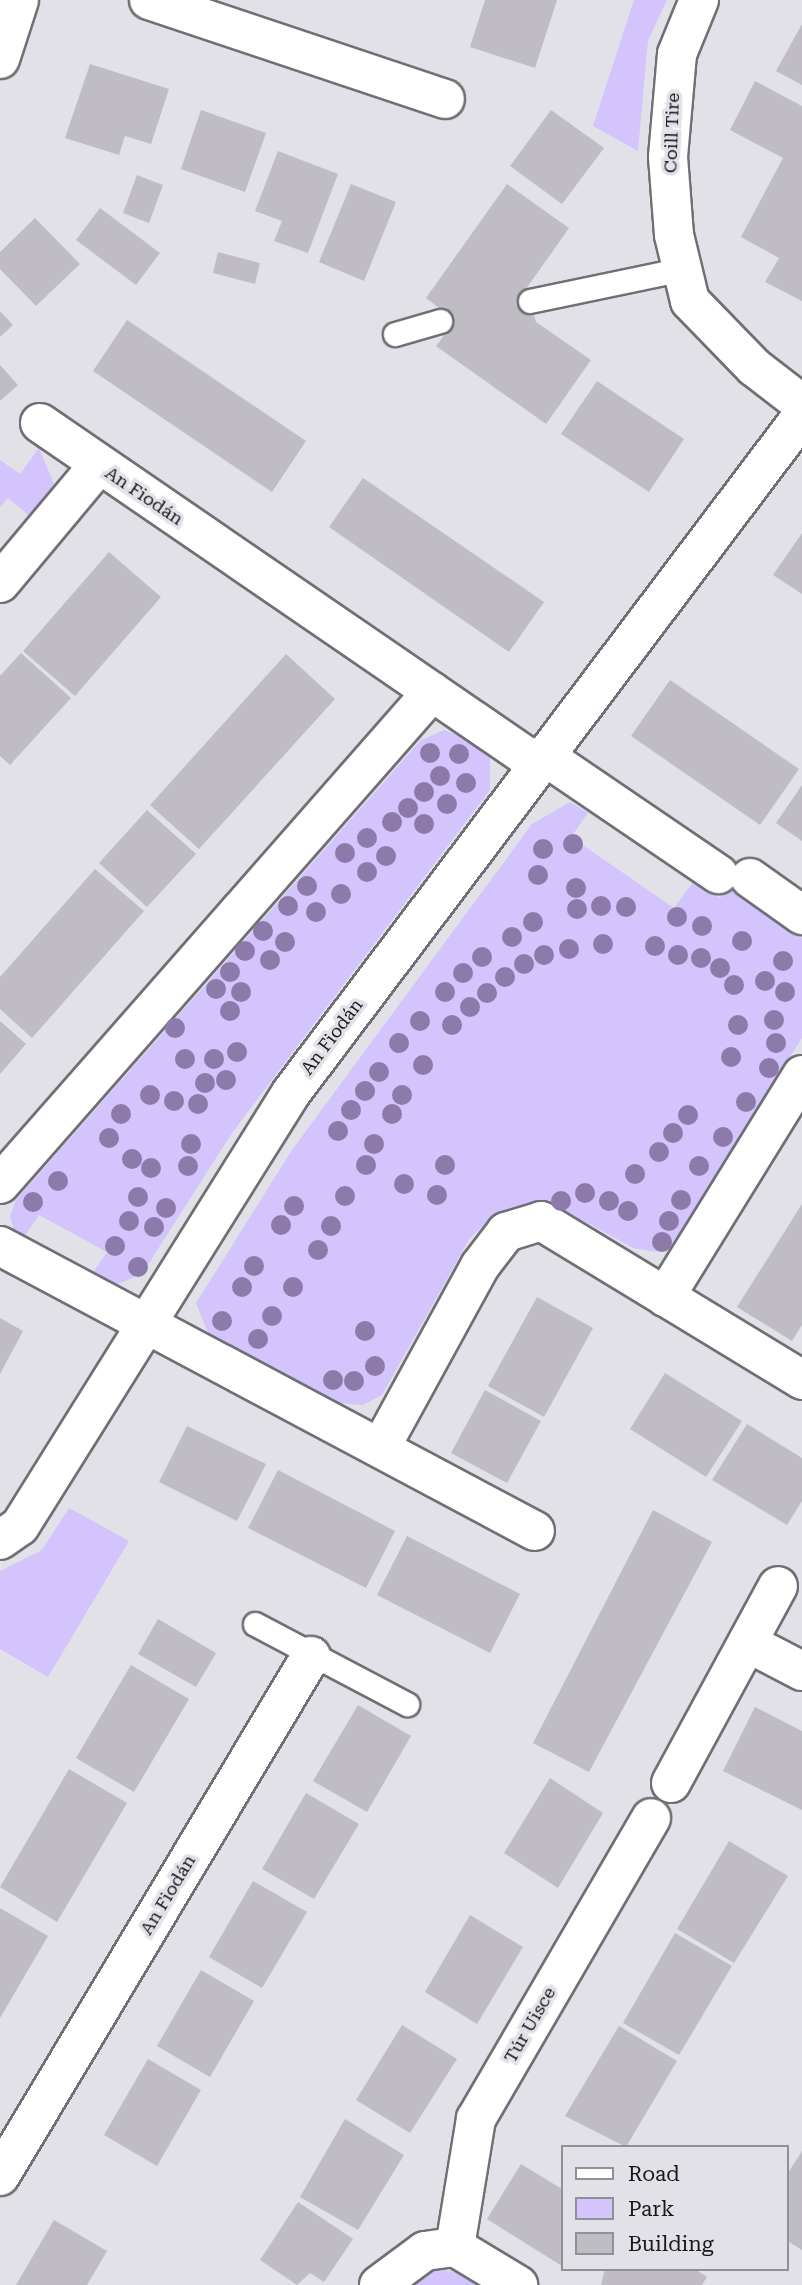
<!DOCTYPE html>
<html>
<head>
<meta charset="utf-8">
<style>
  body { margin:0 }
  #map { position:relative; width:802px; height:2285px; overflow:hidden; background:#e2e1e7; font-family:"Roboto Serif",serif }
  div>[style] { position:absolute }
  .green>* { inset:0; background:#d3c4fd }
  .building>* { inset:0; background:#bfbdc3 }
  .roads { filter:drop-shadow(2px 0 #706f75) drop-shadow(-2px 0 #706f75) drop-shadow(0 2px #706f75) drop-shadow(0 -2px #706f75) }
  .service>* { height:23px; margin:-11.5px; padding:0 11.5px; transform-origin:11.5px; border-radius:11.5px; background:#fff }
  .minor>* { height:38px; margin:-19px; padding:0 19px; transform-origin:19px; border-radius:19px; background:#fff }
  .trees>* { width:20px; height:20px; margin:-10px; border-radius:50%; background:#8c7aaa }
  span { translate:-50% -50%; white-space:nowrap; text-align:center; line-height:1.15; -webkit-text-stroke:7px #e2e1e7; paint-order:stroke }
  .street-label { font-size:18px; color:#18181a }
  .legend { position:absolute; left:561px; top:2145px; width:228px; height:126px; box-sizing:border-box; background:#e2e1e7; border:2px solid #919195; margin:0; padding:9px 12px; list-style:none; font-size:21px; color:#18181a }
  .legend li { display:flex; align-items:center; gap:14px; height:35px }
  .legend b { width:35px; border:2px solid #919195 }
</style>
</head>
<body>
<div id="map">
  <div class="green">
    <i style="clip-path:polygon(634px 0,667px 0,648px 41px,638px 151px,593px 126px)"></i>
    <i style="clip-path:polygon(39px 448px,54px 484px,33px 519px,8px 498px,0 507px,0 460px,20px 474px)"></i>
    <i style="clip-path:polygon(444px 730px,479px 743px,490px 755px,490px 790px,232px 1133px,142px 1274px,118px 1284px,90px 1277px,107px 1252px,39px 1215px,22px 1240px,15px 1234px,10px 1216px,16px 1200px,420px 741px)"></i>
    <i style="clip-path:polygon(570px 802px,588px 813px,571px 837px,674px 908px,693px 882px,720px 898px,728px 886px,802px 938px,802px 1038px,674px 1242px,657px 1252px,633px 1248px,557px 1206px,493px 1217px,470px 1238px,382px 1395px,363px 1405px,338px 1403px,209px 1335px,196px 1303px,292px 1150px,532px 824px)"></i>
    <i style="clip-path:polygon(69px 1508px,129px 1541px,48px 1677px,0 1649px,0 1571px,42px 1550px)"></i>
    <i style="clip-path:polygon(432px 2268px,460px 2273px,485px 2285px,400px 2285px)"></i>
  </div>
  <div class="building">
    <i style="clip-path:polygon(485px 0,557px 0,535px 68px,470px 47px)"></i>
    <i style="clip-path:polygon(802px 24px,802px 85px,776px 71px)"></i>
    <i style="clip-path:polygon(90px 64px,169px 89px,151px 144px,125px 136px,119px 155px,65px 138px)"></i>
    <i style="clip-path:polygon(755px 81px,802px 106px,802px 301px,765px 282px,779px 258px,741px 237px,783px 158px,730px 130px)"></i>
    <i style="clip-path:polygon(201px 110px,266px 133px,245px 192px,181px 169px)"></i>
    <i style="clip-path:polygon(551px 110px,604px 148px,562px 204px,510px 166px)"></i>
    <i style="clip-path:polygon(278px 151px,338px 174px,308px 253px,274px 241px,282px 221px,255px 211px)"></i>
    <i style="clip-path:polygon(137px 175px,163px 185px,149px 223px,123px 213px)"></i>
    <i style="clip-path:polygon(351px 184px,396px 202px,364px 281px,319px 262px)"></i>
    <i style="clip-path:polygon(507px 184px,569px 228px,526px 289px,536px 322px,591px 360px,546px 424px,436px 346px,443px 337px,438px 307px,426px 298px)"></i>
    <i style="clip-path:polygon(100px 208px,160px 253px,136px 285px,76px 240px)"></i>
    <i style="clip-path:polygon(35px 218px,80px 264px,36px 306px,0 269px,0 252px)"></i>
    <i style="clip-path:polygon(218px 252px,260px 263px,255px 284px,213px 273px)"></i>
    <i style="clip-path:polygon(0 311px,13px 325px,0 337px)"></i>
    <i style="clip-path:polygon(127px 320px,306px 441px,272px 492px,93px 371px)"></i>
    <i style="clip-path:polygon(0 365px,18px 385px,0 401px)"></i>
    <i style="clip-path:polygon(597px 381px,684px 439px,649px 492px,561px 434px)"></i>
    <i style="clip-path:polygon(363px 478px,544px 602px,509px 652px,329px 527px)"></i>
    <i style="clip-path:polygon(802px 533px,802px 594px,773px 575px)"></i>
    <i style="clip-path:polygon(109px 552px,161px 597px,75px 696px,23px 651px)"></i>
    <i style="clip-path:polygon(21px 653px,71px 698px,10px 765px,0 756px,0 676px)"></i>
    <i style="clip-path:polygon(286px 654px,335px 699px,199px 849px,150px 805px)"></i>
    <i style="clip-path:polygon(670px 680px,799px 769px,760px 825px,631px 736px)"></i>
    <i style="clip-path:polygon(802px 785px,802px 841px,776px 823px)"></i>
    <i style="clip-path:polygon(147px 810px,196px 854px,147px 907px,99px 863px)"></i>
    <i style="clip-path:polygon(95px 869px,144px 911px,32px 1038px,0 1009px,0 977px)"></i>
    <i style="clip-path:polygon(0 1021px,26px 1044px,0 1074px)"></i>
    <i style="clip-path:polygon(802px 1204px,802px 1325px,792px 1341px,737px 1307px)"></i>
    <i style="clip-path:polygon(537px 1297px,593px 1328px,544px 1417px,488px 1386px)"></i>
    <i style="clip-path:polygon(0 1318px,23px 1331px,0 1374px)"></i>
    <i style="clip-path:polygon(665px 1373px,742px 1421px,706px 1477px,630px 1429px)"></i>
    <i style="clip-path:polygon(485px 1390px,541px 1421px,507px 1483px,451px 1453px)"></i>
    <i style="clip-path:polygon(747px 1424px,802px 1458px,802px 1501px,787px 1525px,712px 1480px)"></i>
    <i style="clip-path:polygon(187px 1426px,266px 1464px,237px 1521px,159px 1482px)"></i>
    <i style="clip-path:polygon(278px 1470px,395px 1531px,366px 1588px,248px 1528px)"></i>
    <i style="clip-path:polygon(653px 1510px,712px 1542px,589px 1772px,533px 1743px)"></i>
    <i style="clip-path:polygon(407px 1536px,520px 1594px,490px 1653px,377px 1595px)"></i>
    <i style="clip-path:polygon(158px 1619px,216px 1653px,196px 1687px,138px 1654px)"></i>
    <i style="clip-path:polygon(131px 1665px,189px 1699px,134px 1792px,76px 1758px)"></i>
    <i style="clip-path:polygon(358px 1705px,411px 1736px,367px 1812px,313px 1781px)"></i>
    <i style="clip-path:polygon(755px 1707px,802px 1731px,802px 1810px,723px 1771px)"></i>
    <i style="clip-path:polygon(69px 1769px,127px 1803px,57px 1922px,0 1887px)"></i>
    <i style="clip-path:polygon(550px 1778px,603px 1813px,558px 1888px,504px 1853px)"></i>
    <i style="clip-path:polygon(306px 1793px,359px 1824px,314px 1899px,262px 1869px)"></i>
    <i style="clip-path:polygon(729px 1841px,788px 1876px,734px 1963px,677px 1929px)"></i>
    <i style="clip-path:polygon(253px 1881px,307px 1912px,262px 1988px,209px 1957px)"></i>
    <i style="clip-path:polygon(0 1908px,48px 1936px,0 2018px)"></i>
    <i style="clip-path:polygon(470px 1915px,523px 1947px,477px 2024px,425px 1992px)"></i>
    <i style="clip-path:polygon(675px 1933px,732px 1966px,679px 2055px,623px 2023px)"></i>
    <i style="clip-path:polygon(201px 1970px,254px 2001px,210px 2077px,157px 2046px)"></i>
    <i style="clip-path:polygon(402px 2025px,457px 2059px,410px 2133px,356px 2100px)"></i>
    <i style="clip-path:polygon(619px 2026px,677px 2061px,626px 2147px,565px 2116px)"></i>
    <i style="clip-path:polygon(148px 2059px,201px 2090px,157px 2166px,104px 2135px)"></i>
    <i style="clip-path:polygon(345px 2119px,404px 2155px,358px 2230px,300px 2197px)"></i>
    <i style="clip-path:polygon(802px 2151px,802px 2250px,786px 2240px,786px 2176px)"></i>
    <i style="clip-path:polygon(521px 2164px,562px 2189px,562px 2266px,487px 2219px)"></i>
    <i style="clip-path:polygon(298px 2202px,353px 2239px,324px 2282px,310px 2273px,297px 2285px,260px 2260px)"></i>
    <i style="clip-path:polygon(54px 2220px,107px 2251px,87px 2285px,16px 2285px)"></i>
    <i style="clip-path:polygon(605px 2269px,695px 2269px,707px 2277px,702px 2285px,601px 2285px)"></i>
  </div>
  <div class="roads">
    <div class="service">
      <i style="left:530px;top:301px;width:156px;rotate:-11.8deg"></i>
      <i style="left:395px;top:334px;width:47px;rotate:-16.1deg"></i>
      <i style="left:255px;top:1624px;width:172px;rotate:27.8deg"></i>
    </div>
    <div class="minor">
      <i style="left:149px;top:0;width:312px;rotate:18.5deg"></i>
      <i style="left:699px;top:0;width:58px;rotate:112.2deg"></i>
      <i style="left:677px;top:54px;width:103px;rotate:95deg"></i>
      <i style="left:668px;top:157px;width:78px;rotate:85.6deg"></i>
      <i style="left:674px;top:235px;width:68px;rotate:76.4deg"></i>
      <i style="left:690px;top:301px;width:92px;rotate:45.9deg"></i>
      <i style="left:754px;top:367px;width:61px;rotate:37.6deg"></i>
      <i style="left:0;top:59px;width:62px;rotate:-72.1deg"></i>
      <i style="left:40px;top:423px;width:601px;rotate:34.43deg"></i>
      <i style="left:0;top:583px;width:153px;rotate:-50.1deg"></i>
      <i style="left:543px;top:755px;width:212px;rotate:34.2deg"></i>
      <i style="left:750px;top:878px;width:64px;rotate:35.4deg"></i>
      <i style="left:0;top:1184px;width:655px;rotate:-48.72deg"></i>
      <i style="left:0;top:1246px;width:606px;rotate:28.04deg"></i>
      <i style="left:665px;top:1297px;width:261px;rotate:-58.3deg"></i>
      <i style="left:382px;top:1445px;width:204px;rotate:-61.3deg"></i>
      <i style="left:480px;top:1266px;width:43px;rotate:-52.6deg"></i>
      <i style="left:506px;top:1232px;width:37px;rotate:-17deg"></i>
      <i style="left:541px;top:1221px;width:306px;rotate:31.3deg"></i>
      <i style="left:0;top:1540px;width:24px;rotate:-35deg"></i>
      <i style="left:20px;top:1526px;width:511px;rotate:-57.96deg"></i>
      <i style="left:291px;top:1093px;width:848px;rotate:-52.95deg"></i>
      <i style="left:748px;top:1643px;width:61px;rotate:27.4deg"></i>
      <i style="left:671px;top:1783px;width:224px;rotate:-61.5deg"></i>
      <i style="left:0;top:2176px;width:606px;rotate:-59.12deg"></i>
      <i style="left:455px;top:2247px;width:130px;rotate:-80.7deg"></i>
      <i style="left:476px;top:2119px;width:348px;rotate:-59.8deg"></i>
      <i style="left:379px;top:2285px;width:57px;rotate:-36.5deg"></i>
      <i style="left:425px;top:2251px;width:30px;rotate:-8deg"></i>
      <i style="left:455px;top:2247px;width:74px;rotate:31.1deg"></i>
    </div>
  </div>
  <div class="trees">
    <i style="left:430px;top:753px"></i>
    <i style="left:459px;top:754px"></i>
    <i style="left:440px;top:776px"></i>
    <i style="left:466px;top:783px"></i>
    <i style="left:424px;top:792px"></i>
    <i style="left:447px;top:804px"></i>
    <i style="left:408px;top:808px"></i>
    <i style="left:392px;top:822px"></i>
    <i style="left:424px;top:824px"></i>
    <i style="left:367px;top:838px"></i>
    <i style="left:573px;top:844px"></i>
    <i style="left:543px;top:849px"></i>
    <i style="left:345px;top:853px"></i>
    <i style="left:386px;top:856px"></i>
    <i style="left:367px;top:872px"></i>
    <i style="left:538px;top:875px"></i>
    <i style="left:307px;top:886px"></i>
    <i style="left:576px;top:888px"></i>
    <i style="left:341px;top:894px"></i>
    <i style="left:288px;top:906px"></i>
    <i style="left:601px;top:906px"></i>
    <i style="left:626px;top:907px"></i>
    <i style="left:577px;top:909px"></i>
    <i style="left:316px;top:912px"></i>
    <i style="left:677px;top:917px"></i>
    <i style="left:533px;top:922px"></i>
    <i style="left:702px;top:926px"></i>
    <i style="left:263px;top:931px"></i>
    <i style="left:512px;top:937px"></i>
    <i style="left:742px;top:941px"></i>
    <i style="left:285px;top:942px"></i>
    <i style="left:603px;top:944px"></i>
    <i style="left:655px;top:946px"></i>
    <i style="left:569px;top:949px"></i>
    <i style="left:245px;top:951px"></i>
    <i style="left:544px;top:955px"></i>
    <i style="left:678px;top:955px"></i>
    <i style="left:482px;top:957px"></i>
    <i style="left:701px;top:958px"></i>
    <i style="left:270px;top:960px"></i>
    <i style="left:783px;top:961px"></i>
    <i style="left:524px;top:964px"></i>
    <i style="left:720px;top:968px"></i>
    <i style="left:230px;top:972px"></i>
    <i style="left:463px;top:973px"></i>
    <i style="left:505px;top:977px"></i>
    <i style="left:765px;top:981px"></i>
    <i style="left:734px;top:985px"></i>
    <i style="left:216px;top:989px"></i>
    <i style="left:241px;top:992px"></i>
    <i style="left:445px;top:992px"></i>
    <i style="left:785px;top:992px"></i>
    <i style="left:487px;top:993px"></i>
    <i style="left:470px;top:1007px"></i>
    <i style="left:230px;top:1011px"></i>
    <i style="left:774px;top:1020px"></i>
    <i style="left:420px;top:1021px"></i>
    <i style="left:452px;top:1025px"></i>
    <i style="left:738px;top:1025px"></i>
    <i style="left:175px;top:1028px"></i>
    <i style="left:399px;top:1043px"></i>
    <i style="left:776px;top:1043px"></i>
    <i style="left:237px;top:1052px"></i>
    <i style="left:731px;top:1057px"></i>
    <i style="left:185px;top:1059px"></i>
    <i style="left:214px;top:1059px"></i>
    <i style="left:423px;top:1065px"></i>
    <i style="left:769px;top:1068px"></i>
    <i style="left:379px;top:1072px"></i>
    <i style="left:226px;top:1080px"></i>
    <i style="left:205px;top:1083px"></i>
    <i style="left:365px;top:1091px"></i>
    <i style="left:150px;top:1095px"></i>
    <i style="left:402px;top:1095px"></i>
    <i style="left:174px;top:1101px"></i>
    <i style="left:746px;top:1102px"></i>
    <i style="left:198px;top:1104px"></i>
    <i style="left:351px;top:1110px"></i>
    <i style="left:121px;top:1114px"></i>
    <i style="left:392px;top:1114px"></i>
    <i style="left:688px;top:1115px"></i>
    <i style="left:338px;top:1131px"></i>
    <i style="left:673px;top:1133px"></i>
    <i style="left:723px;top:1137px"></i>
    <i style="left:109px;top:1138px"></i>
    <i style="left:191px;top:1144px"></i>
    <i style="left:374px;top:1144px"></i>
    <i style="left:659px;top:1152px"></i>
    <i style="left:132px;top:1159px"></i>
    <i style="left:366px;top:1165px"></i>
    <i style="left:445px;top:1165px"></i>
    <i style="left:188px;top:1166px"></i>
    <i style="left:699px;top:1166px"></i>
    <i style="left:151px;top:1168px"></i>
    <i style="left:635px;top:1174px"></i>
    <i style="left:58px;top:1181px"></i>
    <i style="left:404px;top:1184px"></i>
    <i style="left:585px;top:1193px"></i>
    <i style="left:437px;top:1195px"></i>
    <i style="left:345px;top:1196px"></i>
    <i style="left:138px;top:1197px"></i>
    <i style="left:681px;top:1200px"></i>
    <i style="left:561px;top:1201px"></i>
    <i style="left:609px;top:1201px"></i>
    <i style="left:33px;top:1202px"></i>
    <i style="left:294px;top:1206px"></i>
    <i style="left:166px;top:1208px"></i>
    <i style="left:628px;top:1211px"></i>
    <i style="left:129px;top:1221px"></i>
    <i style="left:669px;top:1221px"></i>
    <i style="left:281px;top:1225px"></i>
    <i style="left:331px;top:1226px"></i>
    <i style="left:154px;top:1227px"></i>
    <i style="left:662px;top:1242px"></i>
    <i style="left:115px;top:1246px"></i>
    <i style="left:318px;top:1250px"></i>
    <i style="left:254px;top:1266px"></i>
    <i style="left:138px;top:1267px"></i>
    <i style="left:242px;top:1287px"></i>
    <i style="left:293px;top:1287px"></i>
    <i style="left:272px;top:1316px"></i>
    <i style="left:222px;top:1321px"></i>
    <i style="left:365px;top:1331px"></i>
    <i style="left:258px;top:1339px"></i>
    <i style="left:375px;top:1366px"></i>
    <i style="left:333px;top:1380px"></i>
    <i style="left:354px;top:1381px"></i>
  </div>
  <div class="street-label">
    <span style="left:672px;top:133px;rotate:-88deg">Coill Tire</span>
    <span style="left:144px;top:496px;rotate:34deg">An Fiodán</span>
    <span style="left:332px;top:1037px;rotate:-53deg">An Fiodán</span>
    <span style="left:168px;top:1895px;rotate:-59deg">An Fiodán</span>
    <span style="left:530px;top:2025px;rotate:-60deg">Túr Uisce</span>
  </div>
  <ul class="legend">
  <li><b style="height:9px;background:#fff"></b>Road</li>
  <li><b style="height:19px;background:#d3c4fd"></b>Park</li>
  <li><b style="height:19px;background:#bfbdc3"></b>Building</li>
  </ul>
</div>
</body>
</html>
